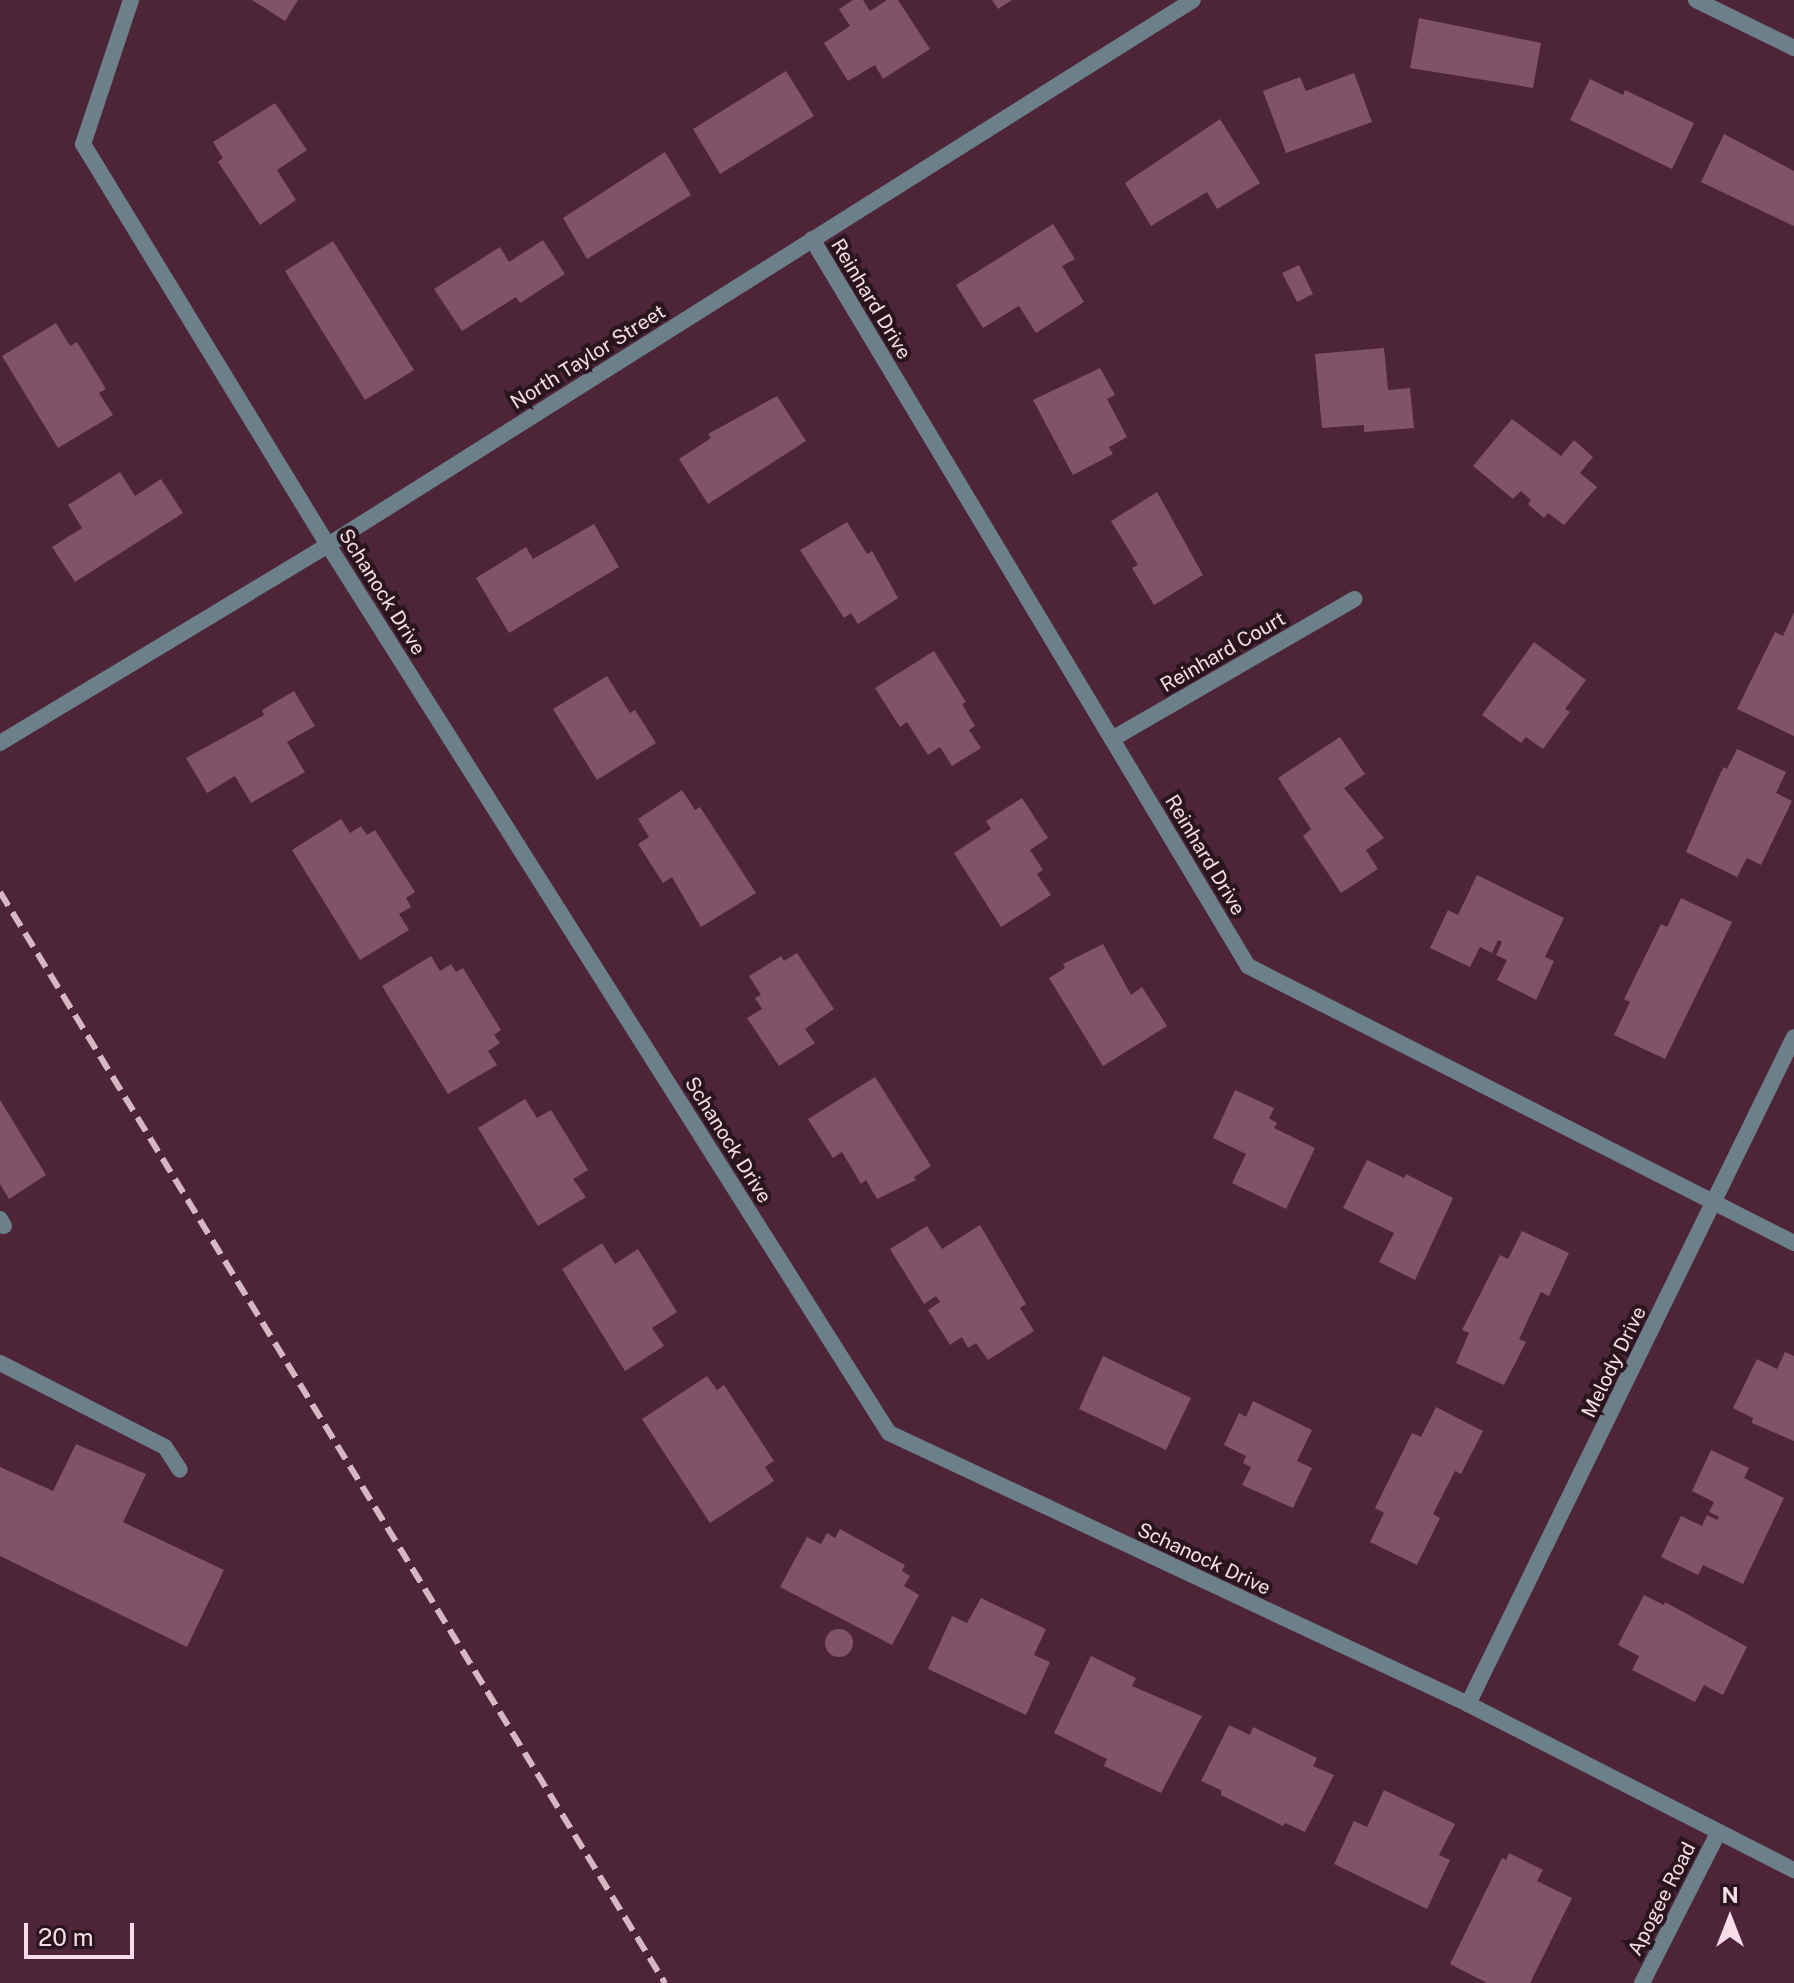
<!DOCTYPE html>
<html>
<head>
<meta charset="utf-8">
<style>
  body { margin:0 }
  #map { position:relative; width:1794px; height:1983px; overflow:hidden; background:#4d2537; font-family:"Public Sans",sans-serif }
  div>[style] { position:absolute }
  .building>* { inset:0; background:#815367 }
  .round { border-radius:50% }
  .lane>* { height:16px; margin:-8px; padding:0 8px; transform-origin:8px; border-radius:8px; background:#6c808c }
  .street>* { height:16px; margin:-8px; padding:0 8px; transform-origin:8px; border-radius:8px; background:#6c808c }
  .rail>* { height:6px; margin-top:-3px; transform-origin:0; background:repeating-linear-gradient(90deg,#d6b8c5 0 16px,transparent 0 24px) }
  span { translate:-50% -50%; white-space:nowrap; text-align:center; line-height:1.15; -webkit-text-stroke:8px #28151d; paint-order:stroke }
  .street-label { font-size:20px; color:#f8dde8 }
  .north { position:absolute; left:1690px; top:1879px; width:80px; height:80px; -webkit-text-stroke:6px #28151d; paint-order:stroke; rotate:0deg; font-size:22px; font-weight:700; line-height:32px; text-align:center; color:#f8dde8 }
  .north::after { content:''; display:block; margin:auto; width:28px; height:36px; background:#f8dde8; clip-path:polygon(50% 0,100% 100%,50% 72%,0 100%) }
  .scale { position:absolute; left:24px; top:1923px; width:110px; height:36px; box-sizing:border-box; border:4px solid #f8dde8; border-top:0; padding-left:10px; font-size:24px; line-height:28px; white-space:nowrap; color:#f8dde8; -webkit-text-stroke:6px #28151d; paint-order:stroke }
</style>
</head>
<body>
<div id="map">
  <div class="building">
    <i style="clip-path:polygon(252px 0,298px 0,285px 21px)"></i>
    <i style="clip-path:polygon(853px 0,863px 0,870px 11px,887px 0,898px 0,930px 49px,883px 79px,875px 65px,848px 81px,824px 43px,850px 26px,839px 9px)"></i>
    <i style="clip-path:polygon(992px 0,1012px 0,998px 9px)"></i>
    <i style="clip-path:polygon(1419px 18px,1541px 43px,1533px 88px,1410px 68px)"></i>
    <i style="clip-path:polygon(786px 71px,814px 116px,720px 174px,693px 129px)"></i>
    <i style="clip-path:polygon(1354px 73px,1372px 122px,1286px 153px,1263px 91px,1300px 77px,1306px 91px)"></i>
    <i style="clip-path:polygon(1590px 79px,1623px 95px,1625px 90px,1694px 123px,1672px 169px,1570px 120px)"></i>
    <i style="clip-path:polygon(275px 103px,307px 150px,277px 170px,296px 200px,260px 225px,218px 162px,223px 158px,213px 142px)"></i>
    <i style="clip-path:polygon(1220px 119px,1260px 183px,1217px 209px,1207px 192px,1151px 226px,1125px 183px)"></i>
    <i style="clip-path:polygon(1724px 134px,1794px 171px,1794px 226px,1701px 182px)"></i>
    <i style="clip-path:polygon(665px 152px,691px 195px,587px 259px,563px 218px)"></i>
    <i style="clip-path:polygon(1053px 224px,1075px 259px,1062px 266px,1084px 302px,1036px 333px,1019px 306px,983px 328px,956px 285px)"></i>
    <i style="clip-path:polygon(543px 240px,565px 274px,520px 303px,516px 297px,462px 331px,434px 289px,500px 247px,509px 262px)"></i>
    <i style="clip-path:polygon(333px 241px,414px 370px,365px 400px,285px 271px)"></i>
    <i style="clip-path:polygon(1299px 265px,1313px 294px,1297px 302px,1282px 273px)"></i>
    <i style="clip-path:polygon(56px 323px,70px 346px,77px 342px,106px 389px,99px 393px,113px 415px,58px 448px,2px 356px)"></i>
    <i style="clip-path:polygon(1384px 348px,1388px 390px,1410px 388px,1414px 428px,1364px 432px,1364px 425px,1322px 428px,1315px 354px)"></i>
    <i style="clip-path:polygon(1100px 368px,1115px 395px,1107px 399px,1127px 437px,1109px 447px,1113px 454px,1073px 475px,1033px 400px)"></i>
    <i style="clip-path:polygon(777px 396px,806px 441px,708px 504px,679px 459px,711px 438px,708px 434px)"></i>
    <i style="clip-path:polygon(1512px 419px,1561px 456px,1574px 440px,1593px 457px,1580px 473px,1597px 487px,1564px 525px,1548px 513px,1544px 518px,1528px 504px,1531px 500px,1521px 491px,1513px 499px,1473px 466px)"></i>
    <i style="clip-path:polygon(120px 472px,135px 496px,161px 479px,183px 513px,75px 582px,52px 547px,82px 528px,68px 505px)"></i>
    <i style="clip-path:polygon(1157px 492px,1203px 575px,1154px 605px,1132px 568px,1138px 565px,1111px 521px)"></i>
    <i style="clip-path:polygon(847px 522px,867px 554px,872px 551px,898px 598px,858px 624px,851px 613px,844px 618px,800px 550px)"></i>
    <i style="clip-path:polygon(594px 524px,619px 567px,509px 633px,476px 578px,526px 547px,533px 559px)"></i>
    <i style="clip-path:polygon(1794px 612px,1794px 736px,1737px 709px,1775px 632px,1783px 636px)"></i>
    <i style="clip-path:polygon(1534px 642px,1586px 680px,1565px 709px,1570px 712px,1543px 749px,1526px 737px,1521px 743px,1482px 715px)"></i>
    <i style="clip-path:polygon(934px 651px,966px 702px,962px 704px,975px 726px,969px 730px,981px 748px,952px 766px,940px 747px,928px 755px,907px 722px,900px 727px,875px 688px)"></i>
    <i style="clip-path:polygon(607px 676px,630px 713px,635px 710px,656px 743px,597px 780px,553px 709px)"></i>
    <i style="clip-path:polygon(294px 691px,315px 726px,287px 742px,305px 772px,251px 803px,235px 776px,207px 793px,186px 758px,264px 715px,262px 710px)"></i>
    <i style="clip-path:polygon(1340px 737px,1365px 774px,1344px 788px,1384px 838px,1366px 850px,1378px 869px,1341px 893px,1303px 836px,1311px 829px,1278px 778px)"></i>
    <i style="clip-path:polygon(1737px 749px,1786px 772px,1776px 793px,1792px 801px,1761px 865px,1747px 858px,1737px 877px,1686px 852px,1720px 774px,1724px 767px,1727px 769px)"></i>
    <i style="clip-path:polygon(682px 790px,695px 810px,700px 807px,756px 893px,701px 927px,672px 877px,663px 883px,638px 844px,649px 837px,638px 819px)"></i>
    <i style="clip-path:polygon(1022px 798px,1048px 838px,1030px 850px,1043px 870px,1037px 874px,1051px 895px,1001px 927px,954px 853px,991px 829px,986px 821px)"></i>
    <i style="clip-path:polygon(341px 819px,350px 833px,361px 826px,367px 835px,375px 830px,415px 892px,406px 898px,411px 907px,399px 914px,409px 930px,360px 960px,292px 850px)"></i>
    <i style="clip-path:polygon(1477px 875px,1564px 918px,1545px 957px,1554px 961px,1536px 1000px,1497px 980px,1507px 960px,1496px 955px,1502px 942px,1498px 940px,1492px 953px,1480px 947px,1470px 967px,1430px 948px,1448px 910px,1458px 915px)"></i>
    <i style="clip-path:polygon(1681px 898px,1732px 922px,1665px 1059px,1614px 1035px,1630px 1002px,1624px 999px,1661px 924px,1667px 927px)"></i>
    <i style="clip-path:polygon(1103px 944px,1131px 995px,1142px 987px,1167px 1026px,1103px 1066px,1049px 978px,1065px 968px,1063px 964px)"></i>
    <i style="clip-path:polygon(797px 953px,834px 1009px,805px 1029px,815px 1043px,779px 1066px,747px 1018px,762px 1009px,755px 998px,761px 995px,749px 976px,781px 956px,784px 961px)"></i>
    <i style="clip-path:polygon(431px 956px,440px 971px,451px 964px,456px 972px,463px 968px,501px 1030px,494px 1035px,500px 1043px,488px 1051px,497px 1065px,448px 1094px,382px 986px)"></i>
    <i style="clip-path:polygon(875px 1077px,931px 1166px,914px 1177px,916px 1180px,877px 1199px,866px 1180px,861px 1184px,842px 1152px,833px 1158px,808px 1119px)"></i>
    <i style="clip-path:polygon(1235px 1090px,1274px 1108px,1269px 1118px,1277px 1123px,1274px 1128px,1315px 1148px,1286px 1209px,1232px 1183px,1246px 1154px,1213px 1138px)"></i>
    <i style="clip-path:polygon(525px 1099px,537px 1118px,551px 1110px,588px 1170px,573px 1179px,586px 1197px,538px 1226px,478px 1128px)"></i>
    <i style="clip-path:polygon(0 1100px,46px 1175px,9px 1199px,0 1184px)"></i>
    <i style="clip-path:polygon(1367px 1160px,1404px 1178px,1406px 1174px,1453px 1198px,1415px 1280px,1379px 1262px,1394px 1233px,1343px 1208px)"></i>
    <i style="clip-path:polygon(980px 1225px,1026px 1304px,1020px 1308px,1034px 1331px,988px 1360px,976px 1343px,968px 1348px,962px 1337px,950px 1345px,928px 1310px,940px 1302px,936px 1296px,924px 1304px,890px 1249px,927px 1226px,942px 1249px)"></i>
    <i style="clip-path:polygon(1522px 1231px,1569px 1253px,1549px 1296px,1541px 1292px,1519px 1339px,1526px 1342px,1504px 1385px,1456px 1363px,1469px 1333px,1462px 1330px,1500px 1255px,1508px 1259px)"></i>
    <i style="clip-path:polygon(602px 1243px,615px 1264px,638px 1249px,677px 1312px,652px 1328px,664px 1346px,625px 1371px,562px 1269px)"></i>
    <i style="clip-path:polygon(1785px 1352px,1794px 1356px,1794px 1441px,1752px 1423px,1753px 1418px,1733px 1408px,1757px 1359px,1777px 1369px)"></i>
    <i style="clip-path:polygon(1103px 1356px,1191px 1398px,1166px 1450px,1079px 1409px)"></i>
    <i style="clip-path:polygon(707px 1376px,717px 1390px,724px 1385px,774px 1461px,765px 1467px,774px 1481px,710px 1523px,642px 1419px)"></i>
    <i style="clip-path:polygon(1253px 1401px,1312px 1430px,1297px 1461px,1312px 1468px,1293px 1508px,1242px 1485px,1251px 1467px,1243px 1463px,1246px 1456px,1224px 1445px,1239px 1413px,1246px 1417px)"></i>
    <i style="clip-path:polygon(1436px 1407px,1483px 1431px,1461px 1474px,1455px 1471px,1433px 1514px,1440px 1518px,1417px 1565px,1370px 1542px,1384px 1513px,1375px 1508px,1412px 1433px,1421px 1437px)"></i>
    <i style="clip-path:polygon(76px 1444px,146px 1474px,123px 1522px,224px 1570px,187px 1647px,0 1556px,0 1467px,53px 1491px)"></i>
    <i style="clip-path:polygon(1711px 1450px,1749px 1468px,1744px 1478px,1784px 1498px,1743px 1584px,1703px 1565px,1698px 1575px,1661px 1557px,1681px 1516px,1702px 1526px,1707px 1515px,1717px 1520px,1719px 1517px,1709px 1512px,1714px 1502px,1692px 1491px)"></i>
    <i style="clip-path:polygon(840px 1529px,905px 1565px,902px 1571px,910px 1576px,904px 1586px,919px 1595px,892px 1645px,780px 1587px,807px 1537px,821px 1544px,827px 1533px,835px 1538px)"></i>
    <i style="clip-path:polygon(1644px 1595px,1664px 1605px,1665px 1602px,1747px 1647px,1723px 1695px,1704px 1685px,1695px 1702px,1632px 1670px,1639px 1656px,1618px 1645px)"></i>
    <i style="clip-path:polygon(981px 1598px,1046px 1629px,1034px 1655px,1050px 1662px,1026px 1715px,928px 1669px,952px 1616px,967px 1623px)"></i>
    <i class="round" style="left:825px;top:1629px;width:28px;height:28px"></i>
    <i style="clip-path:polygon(1091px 1656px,1136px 1678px,1132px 1686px,1202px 1716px,1161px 1793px,1104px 1766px,1107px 1759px,1054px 1733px)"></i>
    <i style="clip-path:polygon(1229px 1725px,1250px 1735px,1253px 1727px,1317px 1758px,1313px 1766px,1334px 1775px,1305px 1832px,1285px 1823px,1283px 1826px,1221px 1795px,1221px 1790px,1201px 1781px)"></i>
    <i style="clip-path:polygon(1384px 1790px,1455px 1824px,1439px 1855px,1450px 1860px,1427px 1909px,1334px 1864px,1354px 1821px,1367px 1827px)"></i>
    <i style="clip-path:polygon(1509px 1853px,1543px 1870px,1537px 1881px,1572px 1898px,1530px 1983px,1487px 1983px,1450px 1964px,1502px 1858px,1506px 1860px)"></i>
  </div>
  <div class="lane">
    <i style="left:0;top:1219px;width:8px;rotate:60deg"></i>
    <i style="left:0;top:1363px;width:185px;rotate:27deg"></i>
    <i style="left:165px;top:1447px;width:27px;rotate:57deg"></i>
  </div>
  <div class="street">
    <i style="left:131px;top:0;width:152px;rotate:108.4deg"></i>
    <i style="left:83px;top:144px;width:470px;rotate:58.6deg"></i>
    <i style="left:328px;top:545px;width:1050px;rotate:57.72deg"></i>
    <i style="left:889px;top:1433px;width:639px;rotate:25.08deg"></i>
    <i style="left:1468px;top:1704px;width:366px;rotate:27deg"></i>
    <i style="left:1696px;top:0;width:109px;rotate:26.1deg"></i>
    <i style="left:812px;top:239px;width:848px;rotate:59.05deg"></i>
    <i style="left:1248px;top:966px;width:612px;rotate:26.9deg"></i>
    <i style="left:1112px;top:739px;width:280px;rotate:-30deg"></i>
    <i style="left:0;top:743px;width:383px;rotate:-31.1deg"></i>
    <i style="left:328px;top:545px;width:1022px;rotate:-32.21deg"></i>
    <i style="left:1468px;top:1704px;width:742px;rotate:-63.95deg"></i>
    <i style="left:1642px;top:1983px;width:168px;rotate:-63.1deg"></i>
  </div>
  <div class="rail">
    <i style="left:0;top:892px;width:1278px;rotate:58.64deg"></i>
  </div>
  <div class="street-label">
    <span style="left:871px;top:299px;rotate:59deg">Reinhard Drive</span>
    <span style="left:588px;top:357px;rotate:-32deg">North Taylor Street</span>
    <span style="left:382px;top:592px;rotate:58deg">Schanock Drive</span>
    <span style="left:1223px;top:652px;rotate:-30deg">Reinhard Court</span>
    <span style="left:1205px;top:855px;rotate:59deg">Reinhard Drive</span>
    <span style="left:728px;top:1140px;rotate:58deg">Schanock Drive</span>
    <span style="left:1614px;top:1362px;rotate:-64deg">Melody Drive</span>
    <span style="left:1204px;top:1559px;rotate:25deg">Schanock Drive</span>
    <span style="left:1662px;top:1899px;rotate:-63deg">Apogee Road</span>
  </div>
  <div class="north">N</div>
  <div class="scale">20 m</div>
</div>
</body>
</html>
